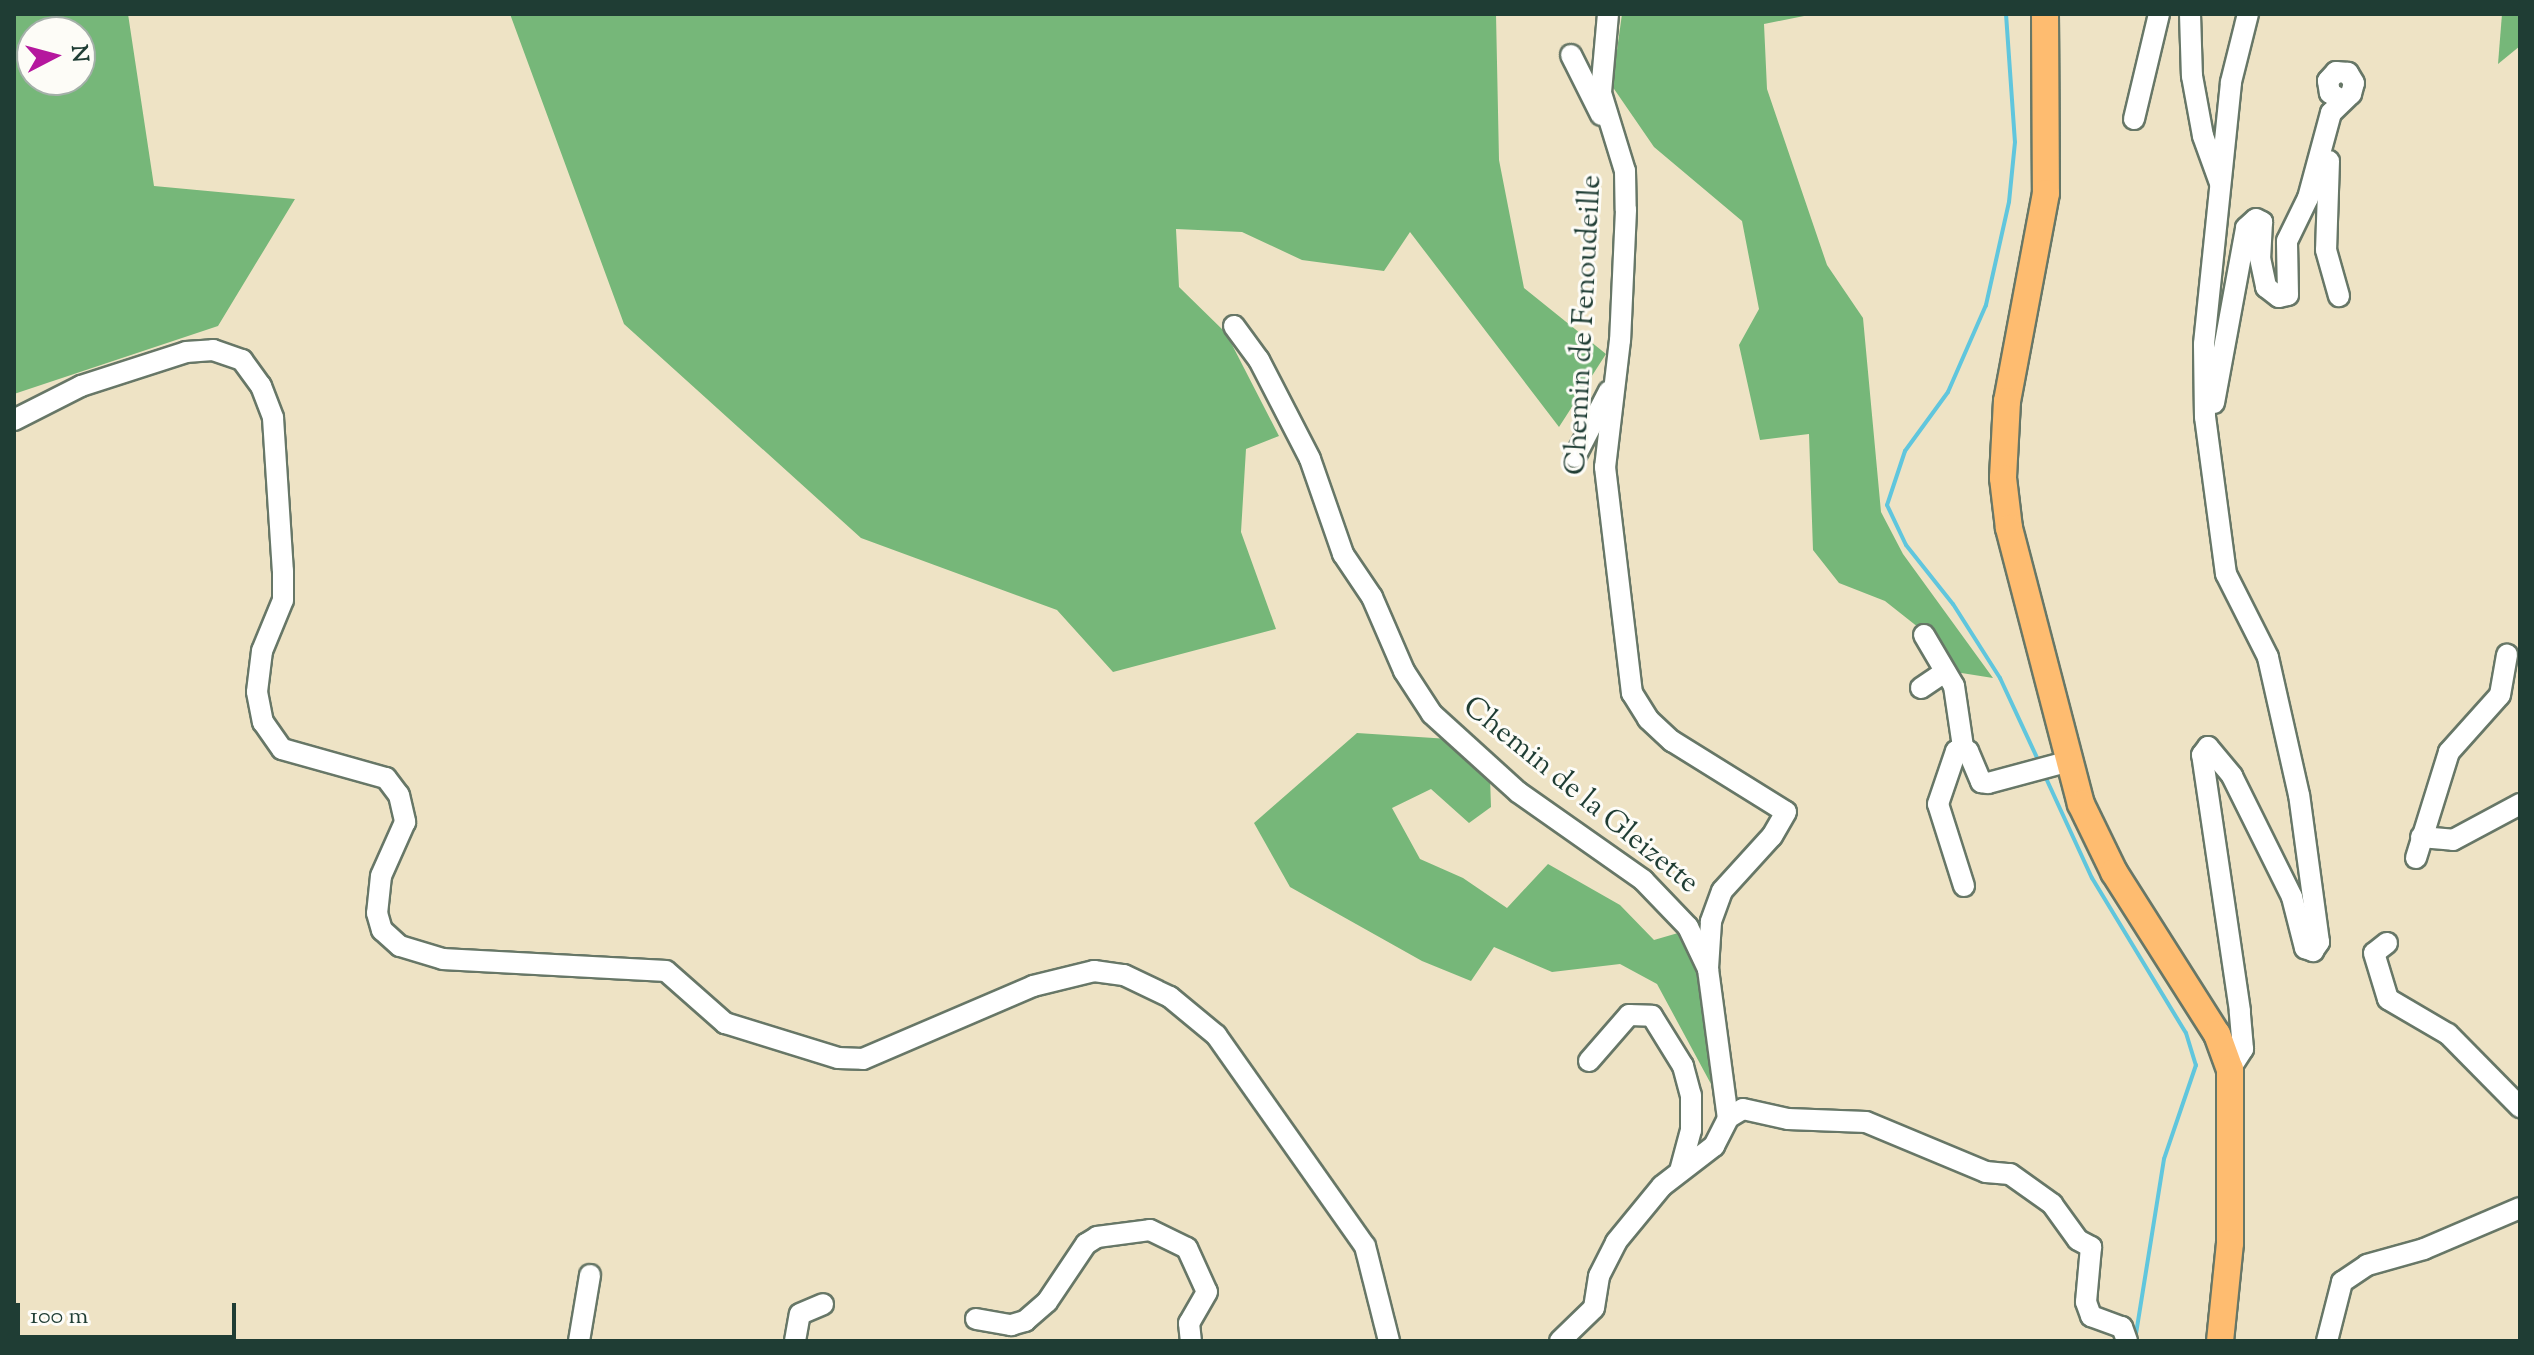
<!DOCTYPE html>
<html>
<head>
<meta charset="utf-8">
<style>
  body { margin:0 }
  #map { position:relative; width:2534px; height:1355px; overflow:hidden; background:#eee3c5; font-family:"Sorts Mill Goudy",serif }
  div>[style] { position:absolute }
  .forest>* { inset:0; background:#76b779 }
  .stream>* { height:4px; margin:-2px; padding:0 2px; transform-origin:2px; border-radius:2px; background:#60c6dd }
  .roads { filter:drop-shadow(2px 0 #677767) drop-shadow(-2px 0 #677767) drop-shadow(0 2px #677767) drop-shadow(0 -2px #677767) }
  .minor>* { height:20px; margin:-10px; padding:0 10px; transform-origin:10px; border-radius:10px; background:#fff }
  .major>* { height:26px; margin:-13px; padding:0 13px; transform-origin:13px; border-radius:13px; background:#febc70 }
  span { translate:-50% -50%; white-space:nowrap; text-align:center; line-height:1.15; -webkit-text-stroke:6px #fdfcf7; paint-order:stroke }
  .street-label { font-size:30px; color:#1f3d34 }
  .frame { position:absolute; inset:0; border:16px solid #1f3d34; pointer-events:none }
  .north { position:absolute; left:16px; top:16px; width:80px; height:80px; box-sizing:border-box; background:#fdfcf7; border:2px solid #a4b0a9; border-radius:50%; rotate:84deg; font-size:22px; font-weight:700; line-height:32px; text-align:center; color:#1f3d34 }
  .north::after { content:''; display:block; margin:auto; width:28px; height:36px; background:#b5179e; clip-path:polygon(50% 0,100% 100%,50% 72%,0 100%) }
  .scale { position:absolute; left:16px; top:1303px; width:220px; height:36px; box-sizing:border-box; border:4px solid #1f3d34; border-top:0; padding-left:10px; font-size:24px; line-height:28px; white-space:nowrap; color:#1f3d34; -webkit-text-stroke:6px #fdfcf7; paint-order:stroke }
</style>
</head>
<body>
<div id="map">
  <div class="forest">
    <i style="clip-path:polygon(evenodd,14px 14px,128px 14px,154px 186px,295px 199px,218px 326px,14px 394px,14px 14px,32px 32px,80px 32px,80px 80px,32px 80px,32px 32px)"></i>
    <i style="clip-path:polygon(510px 14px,1496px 14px,1499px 160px,1524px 288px,1606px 354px,1559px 427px,1410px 232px,1384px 271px,1302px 260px,1242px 232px,1176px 229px,1179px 287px,1226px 333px,1279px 436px,1246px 449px,1241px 532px,1276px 629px,1113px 672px,1057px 610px,861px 538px,624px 324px)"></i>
    <i style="clip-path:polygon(1622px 14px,1814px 14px,1764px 24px,1767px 89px,1827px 265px,1863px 318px,1881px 512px,1903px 554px,1993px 678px,1949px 671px,1928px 635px,1885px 601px,1839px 583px,1813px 550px,1809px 434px,1760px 440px,1739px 345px,1759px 309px,1742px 221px,1654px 147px,1612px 86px)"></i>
    <i style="clip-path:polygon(2502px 14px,2520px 14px,2520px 46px,2498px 64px)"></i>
    <i style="clip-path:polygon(1357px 733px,1449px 739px,1490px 777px,1491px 807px,1469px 823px,1431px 789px,1392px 808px,1420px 859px,1463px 878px,1507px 908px,1548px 864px,1620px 905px,1654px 940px,1678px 933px,1701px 974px,1711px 1084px,1657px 984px,1620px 964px,1552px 972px,1494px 947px,1471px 981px,1422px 961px,1290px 887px,1254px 823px)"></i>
  </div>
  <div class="stream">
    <i style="left:2006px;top:14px;width:128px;rotate:86deg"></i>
    <i style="left:2015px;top:142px;width:60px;rotate:95.7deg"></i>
    <i style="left:2009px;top:202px;width:106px;rotate:102.6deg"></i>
    <i style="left:1986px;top:305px;width:95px;rotate:113.6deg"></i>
    <i style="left:1948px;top:392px;width:73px;rotate:126.1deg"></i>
    <i style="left:1905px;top:451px;width:57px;rotate:108.4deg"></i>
    <i style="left:1887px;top:505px;width:44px;rotate:64.6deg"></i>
    <i style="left:1906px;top:545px;width:75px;rotate:51.5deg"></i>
    <i style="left:1953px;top:604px;width:88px;rotate:57.6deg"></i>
    <i style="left:2000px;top:678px;width:95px;rotate:65.1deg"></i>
    <i style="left:2045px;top:776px;width:112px;rotate:65.3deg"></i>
    <i style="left:2092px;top:878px;width:181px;rotate:58.8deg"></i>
    <i style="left:2186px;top:1033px;width:34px;rotate:73deg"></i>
    <i style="left:2196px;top:1065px;width:99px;rotate:108.8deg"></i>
    <i style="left:2164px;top:1159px;width:184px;rotate:99.1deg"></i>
  </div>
  <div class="roads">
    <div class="minor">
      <i style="left:1608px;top:14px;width:79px;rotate:95.1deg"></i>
      <i style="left:1601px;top:93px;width:82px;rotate:72.9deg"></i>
      <i style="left:1625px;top:171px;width:39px;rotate:89deg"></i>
      <i style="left:1626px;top:210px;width:130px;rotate:92.6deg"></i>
      <i style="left:1620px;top:340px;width:128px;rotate:96.7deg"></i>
      <i style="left:1605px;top:467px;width:228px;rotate:83.2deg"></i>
      <i style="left:1632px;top:693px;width:31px;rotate:58deg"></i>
      <i style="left:1648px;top:719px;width:33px;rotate:43deg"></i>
      <i style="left:1672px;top:741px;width:134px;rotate:31.9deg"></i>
      <i style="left:1786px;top:812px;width:28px;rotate:120deg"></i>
      <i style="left:1772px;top:836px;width:74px;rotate:132.3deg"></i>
      <i style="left:1722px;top:891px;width:33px;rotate:110deg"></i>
      <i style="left:1711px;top:922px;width:47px;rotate:93.7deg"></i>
      <i style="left:2190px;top:14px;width:62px;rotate:88.2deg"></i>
      <i style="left:2192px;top:76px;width:61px;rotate:79.6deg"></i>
      <i style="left:2203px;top:136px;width:50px;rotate:70.1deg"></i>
      <i style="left:1571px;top:55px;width:67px;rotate:63.4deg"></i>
      <i style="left:2134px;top:119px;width:108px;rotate:-76.6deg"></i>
      <i style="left:2329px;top:161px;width:89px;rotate:91.9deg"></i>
      <i style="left:2326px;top:250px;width:48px;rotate:74.2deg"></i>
      <i style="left:1234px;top:326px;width:42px;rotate:53.7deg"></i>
      <i style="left:1259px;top:360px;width:111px;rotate:62.7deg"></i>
      <i style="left:1310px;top:459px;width:101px;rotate:70.8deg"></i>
      <i style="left:1343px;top:554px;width:52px;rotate:56deg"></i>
      <i style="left:1372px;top:597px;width:81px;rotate:66.6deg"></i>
      <i style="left:1404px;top:671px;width:51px;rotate:56.9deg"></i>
      <i style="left:1432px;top:714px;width:116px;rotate:42.2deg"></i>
      <i style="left:1518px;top:792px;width:153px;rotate:35.1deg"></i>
      <i style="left:1643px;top:880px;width:65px;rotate:46.2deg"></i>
      <i style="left:1688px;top:927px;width:47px;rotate:64.5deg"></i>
      <i style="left:1708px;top:969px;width:150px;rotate:82.4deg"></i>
      <i style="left:2214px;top:403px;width:178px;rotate:-79.6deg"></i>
      <i style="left:2246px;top:228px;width:13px;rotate:-42deg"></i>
      <i style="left:2256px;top:219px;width:7px;rotate:27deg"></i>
      <i style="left:2262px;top:222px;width:36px;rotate:93deg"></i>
      <i style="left:2260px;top:258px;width:30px;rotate:78deg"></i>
      <i style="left:2266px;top:287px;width:16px;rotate:38deg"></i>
      <i style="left:2279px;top:297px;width:9px;rotate:-13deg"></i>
      <i style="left:2288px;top:295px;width:54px;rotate:-91.1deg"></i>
      <i style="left:2287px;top:241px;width:48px;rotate:-64deg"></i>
      <i style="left:2308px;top:198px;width:88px;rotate:-74.9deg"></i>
      <i style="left:2331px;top:113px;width:28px;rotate:-44deg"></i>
      <i style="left:2351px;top:94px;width:11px;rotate:-75deg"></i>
      <i style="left:2354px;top:83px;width:12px;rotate:-121deg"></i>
      <i style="left:2348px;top:73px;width:12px;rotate:-175deg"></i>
      <i style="left:2336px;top:72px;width:12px;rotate:132deg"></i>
      <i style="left:2328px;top:81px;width:12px;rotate:81deg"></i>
      <i style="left:2330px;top:93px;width:12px;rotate:31deg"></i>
      <i style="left:14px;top:420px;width:75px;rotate:-26.9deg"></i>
      <i style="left:81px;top:386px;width:110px;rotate:-17.9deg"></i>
      <i style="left:186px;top:352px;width:27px;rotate:-4deg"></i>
      <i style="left:213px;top:350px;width:31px;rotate:19deg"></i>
      <i style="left:242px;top:360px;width:32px;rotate:54deg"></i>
      <i style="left:261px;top:386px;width:34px;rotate:69deg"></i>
      <i style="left:273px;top:418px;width:153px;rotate:86.3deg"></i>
      <i style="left:283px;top:571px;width:29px;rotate:90deg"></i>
      <i style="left:283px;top:600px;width:55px;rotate:112.4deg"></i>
      <i style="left:262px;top:651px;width:41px;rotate:97deg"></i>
      <i style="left:257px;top:692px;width:31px;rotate:79deg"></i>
      <i style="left:263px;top:722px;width:33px;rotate:55deg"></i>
      <i style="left:282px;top:749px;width:108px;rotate:15.6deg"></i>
      <i style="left:386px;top:778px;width:21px;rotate:53deg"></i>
      <i style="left:399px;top:795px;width:28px;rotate:77deg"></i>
      <i style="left:405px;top:822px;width:59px;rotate:114deg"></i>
      <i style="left:381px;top:876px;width:37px;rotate:96deg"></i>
      <i style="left:377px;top:913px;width:18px;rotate:74deg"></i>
      <i style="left:382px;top:930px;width:24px;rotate:42deg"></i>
      <i style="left:400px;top:946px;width:45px;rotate:16.8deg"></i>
      <i style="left:443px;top:959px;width:223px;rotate:3.1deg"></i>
      <i style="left:666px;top:971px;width:79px;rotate:41.4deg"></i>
      <i style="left:725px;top:1023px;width:118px;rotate:17.2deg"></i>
      <i style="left:838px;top:1058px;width:25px;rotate:2deg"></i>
      <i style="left:863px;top:1059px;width:185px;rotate:-23.2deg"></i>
      <i style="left:1033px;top:986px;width:63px;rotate:-13.8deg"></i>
      <i style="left:1094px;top:971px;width:30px;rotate:8deg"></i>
      <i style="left:1124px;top:975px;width:51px;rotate:25.6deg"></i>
      <i style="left:1170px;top:997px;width:60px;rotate:39.6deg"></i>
      <i style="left:1216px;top:1035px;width:258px;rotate:54.8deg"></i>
      <i style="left:1365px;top:1246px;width:98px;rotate:75.8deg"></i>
      <i style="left:1575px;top:457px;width:74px;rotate:-62.7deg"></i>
      <i style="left:1924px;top:635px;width:59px;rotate:59.5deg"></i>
      <i style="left:1954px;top:686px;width:62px;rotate:81.6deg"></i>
      <i style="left:1921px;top:688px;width:29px;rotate:-34deg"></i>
      <i style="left:2421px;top:837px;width:32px;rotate:5deg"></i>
      <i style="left:2453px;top:840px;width:76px;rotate:-28.2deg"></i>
      <i style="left:2416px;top:858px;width:111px;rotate:-72.7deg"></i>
      <i style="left:2449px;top:752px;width:76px;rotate:-48.2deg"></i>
      <i style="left:2500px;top:695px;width:41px;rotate:-80.1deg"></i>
      <i style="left:1964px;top:886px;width:86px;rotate:-107.6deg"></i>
      <i style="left:1938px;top:804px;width:56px;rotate:-71.2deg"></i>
      <i style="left:1956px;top:751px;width:12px"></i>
      <i style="left:1968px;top:751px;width:34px;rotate:67deg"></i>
      <i style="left:1981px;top:782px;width:7px;rotate:8deg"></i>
      <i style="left:1988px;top:783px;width:85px;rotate:-15deg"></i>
      <i style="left:2387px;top:943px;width:16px;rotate:142deg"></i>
      <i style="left:2374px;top:953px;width:48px;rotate:73.1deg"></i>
      <i style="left:2388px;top:999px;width:69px;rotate:30.3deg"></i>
      <i style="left:2448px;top:1034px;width:103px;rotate:45.4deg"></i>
      <i style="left:1589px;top:1061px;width:61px;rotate:-49deg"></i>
      <i style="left:1629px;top:1015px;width:23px;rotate:2deg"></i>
      <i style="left:1652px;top:1016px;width:59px;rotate:58.2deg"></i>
      <i style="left:1683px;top:1066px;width:30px;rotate:75deg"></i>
      <i style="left:1691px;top:1095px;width:35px;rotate:90deg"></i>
      <i style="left:1691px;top:1130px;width:42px;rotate:105deg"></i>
      <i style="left:2230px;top:1069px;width:24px;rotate:-57deg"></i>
      <i style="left:2243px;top:1049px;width:38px;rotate:-95deg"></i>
      <i style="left:2240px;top:1011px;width:259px;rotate:-98.4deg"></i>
      <i style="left:2202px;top:755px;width:10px;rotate:-53deg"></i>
      <i style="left:2208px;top:747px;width:38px;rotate:50deg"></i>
      <i style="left:2232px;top:776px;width:135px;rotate:63.6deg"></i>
      <i style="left:2292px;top:897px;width:53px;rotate:75.7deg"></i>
      <i style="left:2305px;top:948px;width:9px;rotate:21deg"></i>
      <i style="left:2313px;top:951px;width:11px;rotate:-56deg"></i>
      <i style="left:2319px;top:942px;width:148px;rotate:-97.7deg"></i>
      <i style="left:2299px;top:795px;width:141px;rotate:-102.7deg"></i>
      <i style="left:2268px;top:657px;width:93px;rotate:-116.8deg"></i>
      <i style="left:2226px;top:574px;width:158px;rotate:-97.6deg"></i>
      <i style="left:2205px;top:417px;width:73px;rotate:-90.8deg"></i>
      <i style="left:2204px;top:344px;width:263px;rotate:-84.1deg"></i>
      <i style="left:2231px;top:82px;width:70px;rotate:-76deg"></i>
      <i style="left:976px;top:1319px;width:36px;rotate:10deg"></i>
      <i style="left:1011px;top:1325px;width:15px;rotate:-16deg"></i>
      <i style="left:1025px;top:1321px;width:29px;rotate:-41deg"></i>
      <i style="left:1047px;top:1302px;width:70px;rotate:-56.1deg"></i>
      <i style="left:1086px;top:1244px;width:13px;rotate:-32deg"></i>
      <i style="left:1097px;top:1237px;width:53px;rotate:-7.5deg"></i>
      <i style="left:1150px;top:1230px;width:41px;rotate:25.9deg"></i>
      <i style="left:1187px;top:1248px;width:48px;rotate:65.6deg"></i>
      <i style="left:1207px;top:1292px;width:36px;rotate:120deg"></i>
      <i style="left:1189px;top:1323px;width:18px;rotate:84deg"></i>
      <i style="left:579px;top:1341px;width:67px;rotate:-80.5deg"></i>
      <i style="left:795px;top:1341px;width:27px;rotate:-80deg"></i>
      <i style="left:800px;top:1314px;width:25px;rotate:-23deg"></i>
      <i style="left:1560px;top:1341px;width:47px;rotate:-44.1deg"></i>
      <i style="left:1594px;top:1308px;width:32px;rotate:-81deg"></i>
      <i style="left:1599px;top:1276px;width:38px;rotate:-63deg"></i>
      <i style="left:1616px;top:1242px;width:72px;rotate:-50.6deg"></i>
      <i style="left:1662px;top:1186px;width:66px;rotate:-37.6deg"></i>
      <i style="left:1714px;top:1146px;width:31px;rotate:-63deg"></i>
      <i style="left:1728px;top:1118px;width:17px;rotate:-31deg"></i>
      <i style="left:1743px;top:1109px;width:46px;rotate:12.5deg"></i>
      <i style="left:1788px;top:1119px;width:78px;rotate:2.2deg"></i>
      <i style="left:1866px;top:1122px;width:130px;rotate:22.6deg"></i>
      <i style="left:1986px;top:1172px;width:24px;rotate:5deg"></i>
      <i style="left:2010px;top:1174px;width:52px;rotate:35.5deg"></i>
      <i style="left:2052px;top:1204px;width:44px;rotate:54.2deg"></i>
      <i style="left:2078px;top:1240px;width:15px;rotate:28deg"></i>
      <i style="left:2091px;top:1247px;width:55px;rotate:95.2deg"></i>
      <i style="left:2086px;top:1302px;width:15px;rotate:70deg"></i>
      <i style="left:2091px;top:1316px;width:33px;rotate:20deg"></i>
      <i style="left:2122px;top:1327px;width:15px;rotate:70deg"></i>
      <i style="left:2327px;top:1341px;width:61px;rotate:-75.7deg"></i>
      <i style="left:2342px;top:1282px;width:30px;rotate:-34deg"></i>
      <i style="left:2367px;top:1265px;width:59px;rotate:-15.7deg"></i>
      <i style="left:2424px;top:1249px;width:104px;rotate:-23.1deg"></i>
    </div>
    <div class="major">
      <i style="left:2045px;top:14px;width:179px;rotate:89.7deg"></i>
      <i style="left:2046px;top:193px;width:212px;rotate:100.6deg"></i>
      <i style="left:2007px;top:401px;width:77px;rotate:93deg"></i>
      <i style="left:2003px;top:478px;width:50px;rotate:83.2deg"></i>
      <i style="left:2009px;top:528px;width:285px;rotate:75.4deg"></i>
      <i style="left:2081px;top:804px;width:76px;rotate:64.1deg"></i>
      <i style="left:2114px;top:872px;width:192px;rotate:57.6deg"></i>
      <i style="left:2217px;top:1034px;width:37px;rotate:70deg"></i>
      <i style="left:2230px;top:1069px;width:174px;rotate:90deg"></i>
      <i style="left:2230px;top:1243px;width:99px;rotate:95.8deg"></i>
    </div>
  </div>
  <div class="street-label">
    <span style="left:1585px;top:325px;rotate:-87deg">Chemin de Fenoudeille</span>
    <span style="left:1580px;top:796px;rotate:39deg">Chemin de la Gleizette</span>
  </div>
  <div class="frame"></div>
  <div class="north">N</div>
  <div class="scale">100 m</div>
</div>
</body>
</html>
